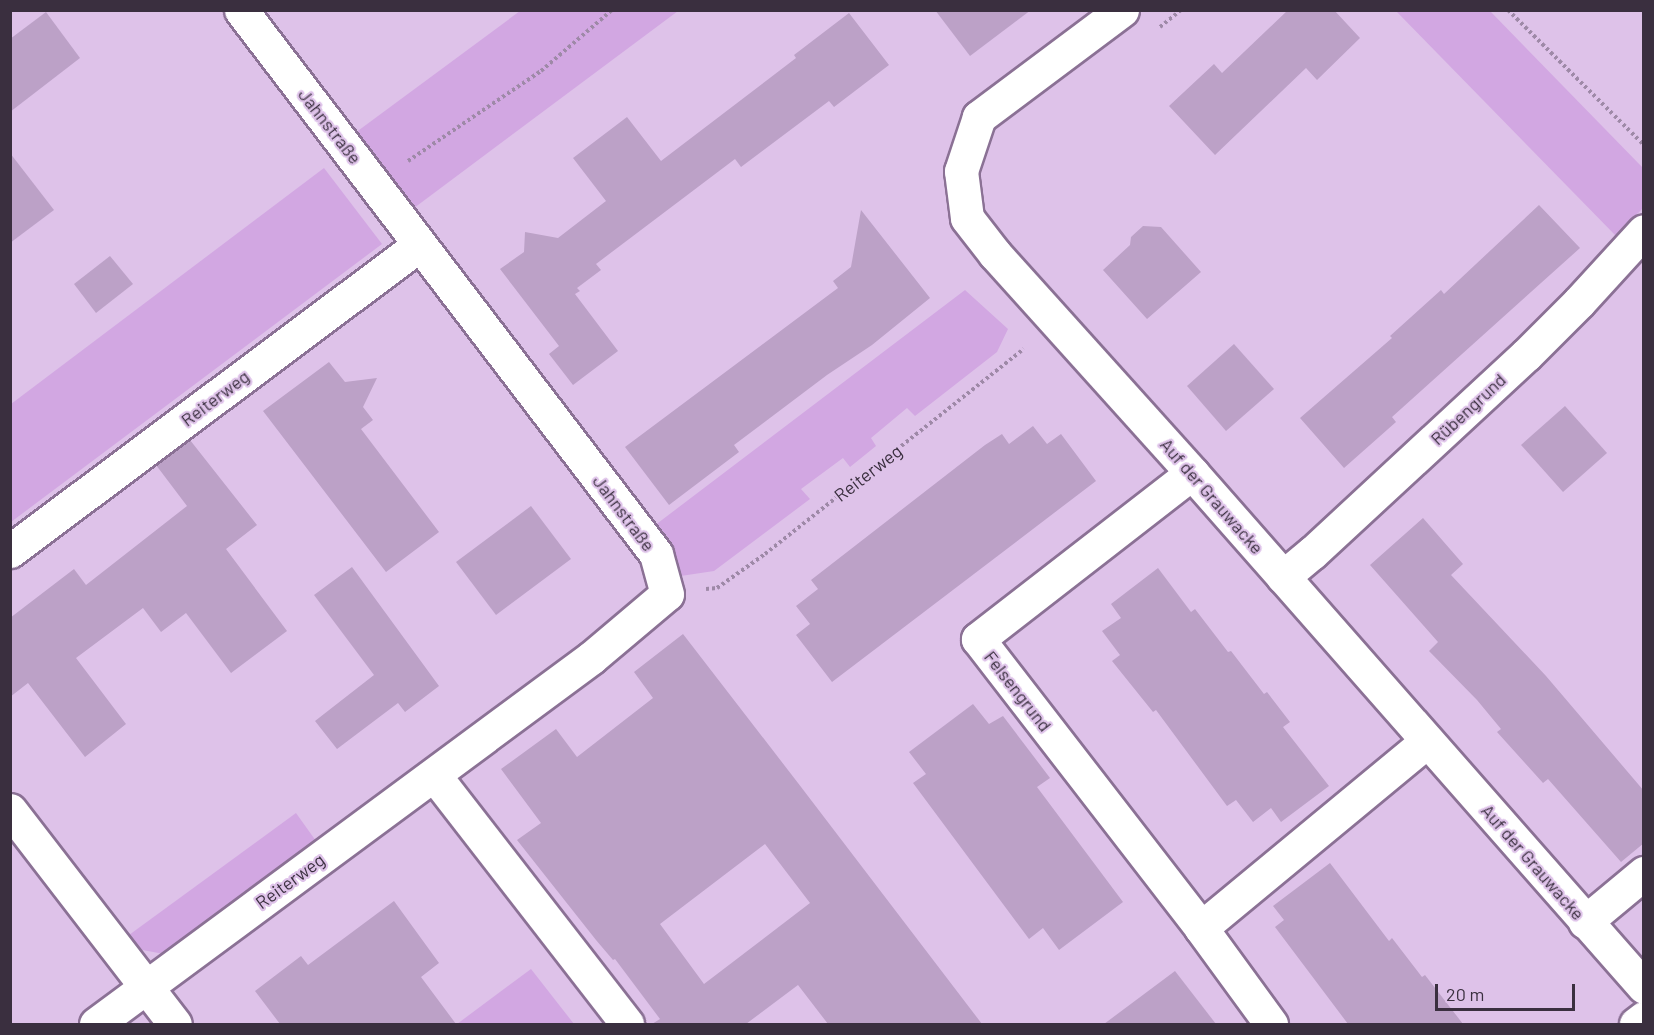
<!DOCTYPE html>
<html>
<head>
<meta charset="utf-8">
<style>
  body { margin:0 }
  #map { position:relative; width:1654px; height:1035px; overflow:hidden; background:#dec2e9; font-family:Barlow,sans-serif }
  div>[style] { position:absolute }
  .green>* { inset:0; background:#d2a7e2 }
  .building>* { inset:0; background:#bca1c7 }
  .path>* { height:4px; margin-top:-2px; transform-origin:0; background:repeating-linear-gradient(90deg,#9e89a7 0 3px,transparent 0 6px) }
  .roads { filter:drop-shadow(2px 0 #8b7195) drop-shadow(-2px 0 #8b7195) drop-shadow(0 2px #8b7195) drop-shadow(0 -2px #8b7195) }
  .minor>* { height:33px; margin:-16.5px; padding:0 16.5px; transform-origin:16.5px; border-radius:16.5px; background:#fff }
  span { translate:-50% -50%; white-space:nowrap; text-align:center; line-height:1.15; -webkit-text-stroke:4.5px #dec2e9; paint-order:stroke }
  .street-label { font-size:18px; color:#3a2f3f }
  .frame { position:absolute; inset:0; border:12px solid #3a2f3f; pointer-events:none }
  .scale { position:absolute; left:1435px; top:984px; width:140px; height:27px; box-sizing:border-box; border:3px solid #3a2f3f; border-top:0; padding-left:8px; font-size:18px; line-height:21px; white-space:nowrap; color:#3a2f3f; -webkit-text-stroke:4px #dec2e9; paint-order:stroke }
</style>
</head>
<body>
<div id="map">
  <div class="green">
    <i style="clip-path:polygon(520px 11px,678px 11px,410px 211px,355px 133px)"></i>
    <i style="clip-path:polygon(1396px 11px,1490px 11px,1643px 168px,1643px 208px,1616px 236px)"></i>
    <i style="clip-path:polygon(324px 168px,382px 244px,11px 522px,11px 404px)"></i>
    <i style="clip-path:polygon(965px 290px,1008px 329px,997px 352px,915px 416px,907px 408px,871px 438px,876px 446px,850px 467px,843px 458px,801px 489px,810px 499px,714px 571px,674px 577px,650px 529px)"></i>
    <i style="clip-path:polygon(296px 813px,316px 841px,164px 954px,137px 949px,129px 935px)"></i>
    <i style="clip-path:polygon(531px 969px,574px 1024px,457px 1024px)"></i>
  </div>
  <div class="building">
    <i style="clip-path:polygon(935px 10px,1031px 10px,970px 56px)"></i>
    <i style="clip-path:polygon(1288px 10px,1334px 10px,1360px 38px,1317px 80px,1306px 68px,1215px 155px,1169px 106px,1214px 64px,1222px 73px)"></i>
    <i style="clip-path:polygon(46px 12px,80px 58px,10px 112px,10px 39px)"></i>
    <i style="clip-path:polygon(849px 13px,889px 65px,834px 107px,829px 101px,741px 167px,735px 159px,596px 264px,601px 270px,577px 288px,580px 291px,575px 294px,618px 351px,573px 385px,549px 354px,559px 346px,500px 269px,524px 252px,525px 232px,558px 238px,606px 201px,573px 158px,627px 117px,661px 161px,796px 58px,794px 55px)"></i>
    <i style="clip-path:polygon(10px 153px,54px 210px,10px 243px)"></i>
    <i style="clip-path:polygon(1539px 205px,1580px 248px,1392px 417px,1396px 422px,1344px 468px,1300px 418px,1392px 338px,1390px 336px,1441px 290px,1444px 294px)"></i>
    <i style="clip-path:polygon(861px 210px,930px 298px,872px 345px,827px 375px,734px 445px,739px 452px,669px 505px,625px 447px,838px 288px,833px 281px,851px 267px)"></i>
    <i style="clip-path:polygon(1143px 226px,1161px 227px,1201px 272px,1147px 319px,1103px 270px,1130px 245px,1131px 237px)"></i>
    <i style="clip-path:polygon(110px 256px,133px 284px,96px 313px,74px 284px)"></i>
    <i style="clip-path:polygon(1234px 344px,1274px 389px,1226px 431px,1187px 386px)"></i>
    <i style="clip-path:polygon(329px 362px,345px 382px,377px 378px,363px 407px,373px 420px,361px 429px,439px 532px,386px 572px,263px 411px)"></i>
    <i style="clip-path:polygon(1565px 406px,1607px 453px,1563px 492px,1521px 445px)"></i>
    <i style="clip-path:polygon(1033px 426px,1047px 444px,1061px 434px,1096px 481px,832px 682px,796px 635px,810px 624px,796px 606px,818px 589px,811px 580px,985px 445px,1002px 434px,1009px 444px)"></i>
    <i style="clip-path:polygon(190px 440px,257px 525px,226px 549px,287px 631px,231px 673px,186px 613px,161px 632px,143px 608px,76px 658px,126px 724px,85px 757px,28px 683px,10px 697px,10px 618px,74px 569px,86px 585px,187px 506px,156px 465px)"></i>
    <i style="clip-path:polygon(531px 506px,571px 559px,496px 615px,456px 562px)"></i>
    <i style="clip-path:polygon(1423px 518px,1463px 564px,1451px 575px,1546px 676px,1644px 791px,1644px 843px,1621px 862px,1548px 779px,1543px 783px,1497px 732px,1501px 729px,1477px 700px,1429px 651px,1438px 642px,1370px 565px)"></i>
    <i style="clip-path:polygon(352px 567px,439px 686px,405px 712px,398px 703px,337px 749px,315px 721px,374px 675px,314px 595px)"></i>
    <i style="clip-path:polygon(1158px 568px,1191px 612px,1195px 609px,1228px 652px,1231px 651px,1264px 694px,1267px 692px,1290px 722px,1283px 727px,1329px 786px,1281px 822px,1271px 808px,1253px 822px,1236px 800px,1227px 806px,1156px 710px,1153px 712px,1112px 661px,1120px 655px,1102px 631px,1121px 618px,1111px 604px)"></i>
    <i style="clip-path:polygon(evenodd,683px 634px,798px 783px,982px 1024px,828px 1024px,798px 985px,746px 1024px,652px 1024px,660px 1019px,615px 959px,613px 960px,596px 940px,517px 840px,541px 823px,501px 769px,556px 729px,577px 757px,653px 698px,634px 672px,683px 634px,765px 844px,810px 903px,704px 984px,660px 924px,765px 844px)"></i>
    <i style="clip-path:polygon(973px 704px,989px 724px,1003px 716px,1050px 778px,1037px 787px,1123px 902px,1059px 950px,1043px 928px,1029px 939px,913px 783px,926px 774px,909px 752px)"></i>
    <i style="clip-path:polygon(1330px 863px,1389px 941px,1392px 938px,1422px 977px,1425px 975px,1463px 1024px,1348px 1024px,1275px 927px,1284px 920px,1273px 906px)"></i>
    <i style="clip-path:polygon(394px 901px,439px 963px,421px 977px,456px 1024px,280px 1024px,255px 991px,301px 956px,308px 965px)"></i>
    <i style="clip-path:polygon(1175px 971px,1216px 1024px,1104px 1024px)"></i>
  </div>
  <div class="path">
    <i style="left:1508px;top:10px;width:192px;rotate:44.8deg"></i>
    <i style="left:1160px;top:27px;width:27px;rotate:-39deg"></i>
    <i style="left:408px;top:161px;width:161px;rotate:-34.1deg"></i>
    <i style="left:541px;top:71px;width:94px;rotate:-40.7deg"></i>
    <i style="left:706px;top:589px;width:11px;rotate:-5deg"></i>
    <i style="left:717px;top:588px;width:59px;rotate:-35.3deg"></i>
    <i style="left:765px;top:554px;width:330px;rotate:-38.4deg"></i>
  </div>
  <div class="roads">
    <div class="minor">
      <i style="left:1122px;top:10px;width:179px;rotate:143.2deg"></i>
      <i style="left:979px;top:117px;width:57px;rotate:108.4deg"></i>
      <i style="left:961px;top:171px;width:47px;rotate:82.7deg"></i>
      <i style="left:967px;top:218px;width:46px;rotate:52.1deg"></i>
      <i style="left:995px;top:254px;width:295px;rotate:48deg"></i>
      <i style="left:1192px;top:473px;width:684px;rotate:48.67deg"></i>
      <i style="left:1192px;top:473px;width:271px;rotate:142.2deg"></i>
      <i style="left:978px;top:639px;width:365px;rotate:52.3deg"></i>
      <i style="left:1201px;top:928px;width:119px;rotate:53.9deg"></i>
      <i style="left:10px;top:551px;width:511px;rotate:-36.8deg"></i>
      <i style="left:1283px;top:577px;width:38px;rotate:-40deg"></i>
      <i style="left:1312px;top:553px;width:292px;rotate:-42.8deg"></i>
      <i style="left:1526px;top:355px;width:75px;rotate:-45deg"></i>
      <i style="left:1579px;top:302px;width:96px;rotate:-47.5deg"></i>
      <i style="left:434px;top:775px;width:315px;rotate:52.2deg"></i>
      <i style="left:10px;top:810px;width:270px;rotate:52.4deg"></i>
      <i style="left:1585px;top:922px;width:77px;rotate:-39.7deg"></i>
      <i style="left:1201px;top:928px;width:293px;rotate:-39.6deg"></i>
      <i style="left:96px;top:1024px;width:616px;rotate:-36.48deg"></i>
      <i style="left:591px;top:658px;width:99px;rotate:-40.1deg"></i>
      <i style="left:667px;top:594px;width:41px;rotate:-105.4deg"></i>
      <i style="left:656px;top:554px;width:684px;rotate:-127.34deg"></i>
      <i style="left:1636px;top:1024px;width:10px;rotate:-37deg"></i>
    </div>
  </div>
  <div class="street-label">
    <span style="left:330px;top:126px;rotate:52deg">Jahnstraße</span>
    <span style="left:215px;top:398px;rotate:-37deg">Reiterweg</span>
    <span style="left:1468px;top:409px;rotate:-43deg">Rübengrund</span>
    <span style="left:868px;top:473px;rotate:-38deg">Reiterweg</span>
    <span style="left:1212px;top:496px;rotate:49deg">Auf der Grauwacke</span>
    <span style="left:624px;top:513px;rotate:53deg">Jahnstraße</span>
    <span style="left:1018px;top:691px;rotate:52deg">Felsengrund</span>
    <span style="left:1533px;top:862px;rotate:49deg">Auf der Grauwacke</span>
    <span style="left:290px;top:881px;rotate:-36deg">Reiterweg</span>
  </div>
  <div class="frame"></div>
  <div class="scale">20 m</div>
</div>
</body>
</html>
